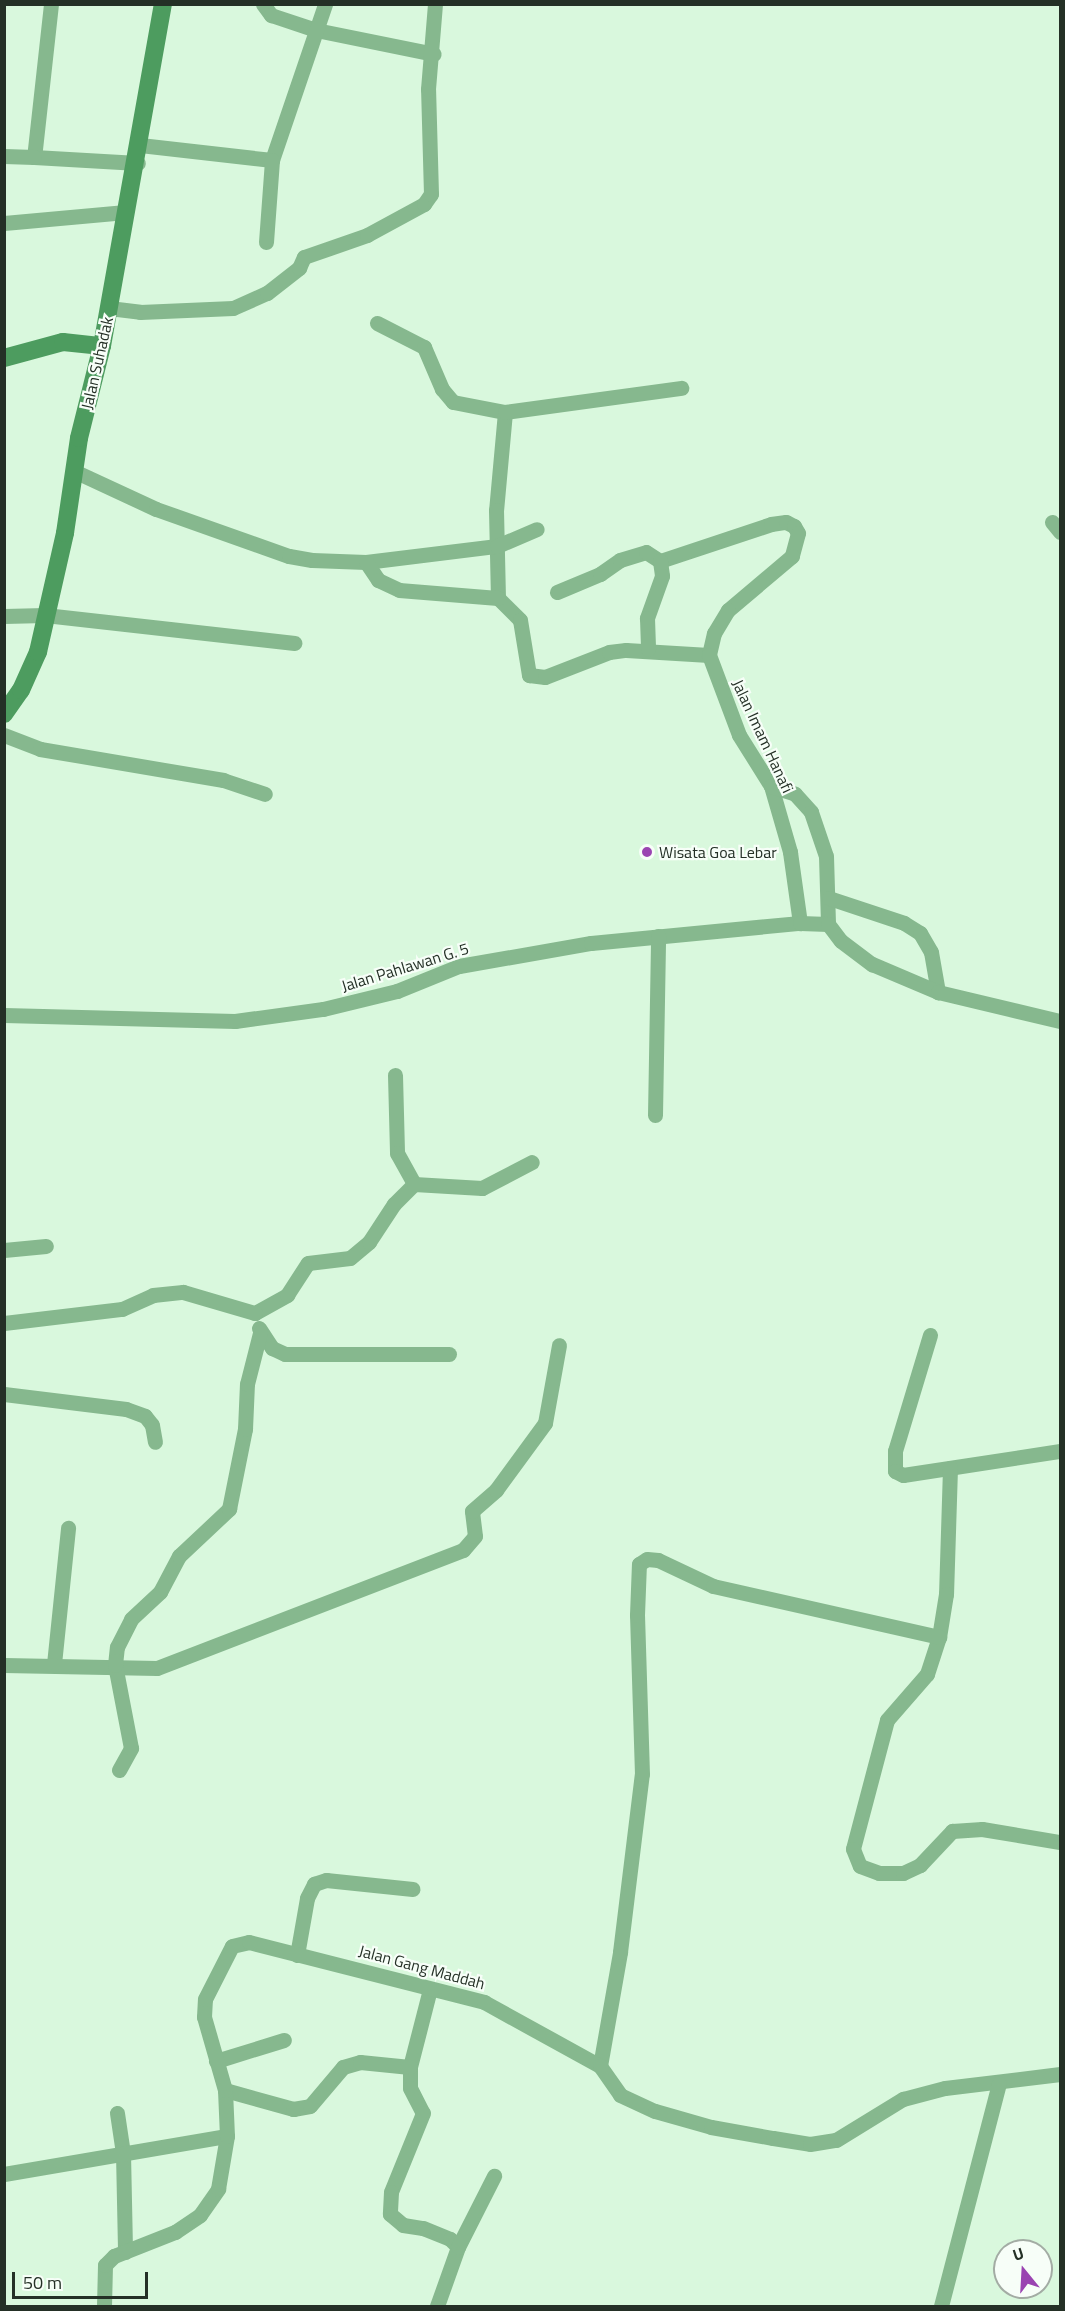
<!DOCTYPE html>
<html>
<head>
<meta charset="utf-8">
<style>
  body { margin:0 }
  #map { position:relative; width:1065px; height:2311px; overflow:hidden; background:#d9f8dd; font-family:"Titillium Web",sans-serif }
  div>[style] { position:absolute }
  .street>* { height:15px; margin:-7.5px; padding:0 7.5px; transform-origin:7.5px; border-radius:7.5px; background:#86b88e }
  .secondary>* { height:18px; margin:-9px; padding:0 9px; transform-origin:9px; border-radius:9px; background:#4d9c5f }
  .dots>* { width:16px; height:16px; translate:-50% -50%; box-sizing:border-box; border:3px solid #f7fef8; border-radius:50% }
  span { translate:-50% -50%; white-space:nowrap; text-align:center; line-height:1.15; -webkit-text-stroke:4.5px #f7fef8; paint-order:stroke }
  .street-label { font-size:16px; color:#243026 }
  .poi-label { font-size:16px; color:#243026 }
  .left { translate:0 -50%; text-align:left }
  .frame { position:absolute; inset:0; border:6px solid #243026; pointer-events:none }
  .north { position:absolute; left:993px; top:2239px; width:60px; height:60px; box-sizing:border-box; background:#f7fef8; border:2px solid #a3aca4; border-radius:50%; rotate:342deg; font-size:16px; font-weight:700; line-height:24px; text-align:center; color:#243026 }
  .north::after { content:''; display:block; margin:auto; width:21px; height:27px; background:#9a44b1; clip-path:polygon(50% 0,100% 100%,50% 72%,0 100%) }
  .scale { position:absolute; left:12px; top:2272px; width:136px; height:27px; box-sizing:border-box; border:3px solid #243026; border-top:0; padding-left:8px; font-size:18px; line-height:21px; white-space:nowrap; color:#243026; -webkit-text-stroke:4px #f7fef8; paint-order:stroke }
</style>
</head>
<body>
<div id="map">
  <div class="street">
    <i style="left:51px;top:4px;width:154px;rotate:96.3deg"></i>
    <i style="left:34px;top:157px;width:104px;rotate:3.3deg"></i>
    <i style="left:263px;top:4px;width:14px;rotate:54deg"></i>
    <i style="left:271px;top:15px;width:47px;rotate:18.4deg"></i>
    <i style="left:316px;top:30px;width:120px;rotate:11.5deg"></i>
    <i style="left:140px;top:145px;width:133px;rotate:6.5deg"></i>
    <i style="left:272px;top:160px;width:165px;rotate:-71.2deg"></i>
    <i style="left:4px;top:156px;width:30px;rotate:2deg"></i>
    <i style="left:4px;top:223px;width:122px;rotate:-5.2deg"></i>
    <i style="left:266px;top:242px;width:82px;rotate:-85.8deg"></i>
    <i style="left:109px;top:308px;width:31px;rotate:7deg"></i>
    <i style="left:140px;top:312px;width:93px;rotate:-2.5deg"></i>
    <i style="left:233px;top:308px;width:37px;rotate:-24deg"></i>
    <i style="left:267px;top:293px;width:41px;rotate:-38deg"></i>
    <i style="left:299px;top:268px;width:12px;rotate:-66deg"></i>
    <i style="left:304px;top:257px;width:67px;rotate:-19.2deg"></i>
    <i style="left:367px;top:235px;width:65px;rotate:-28.5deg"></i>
    <i style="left:424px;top:204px;width:12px;rotate:-55deg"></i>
    <i style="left:431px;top:194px;width:105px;rotate:-91.6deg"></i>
    <i style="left:428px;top:89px;width:85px;rotate:-85.3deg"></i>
    <i style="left:377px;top:323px;width:53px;rotate:27.1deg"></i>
    <i style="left:424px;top:347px;width:46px;rotate:66.8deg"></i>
    <i style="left:442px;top:389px;width:17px;rotate:50deg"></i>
    <i style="left:453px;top:402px;width:53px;rotate:10.9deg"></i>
    <i style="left:505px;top:412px;width:98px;rotate:95.2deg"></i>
    <i style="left:496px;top:510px;width:88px;rotate:88.7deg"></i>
    <i style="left:498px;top:598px;width:31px;rotate:45deg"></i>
    <i style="left:520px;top:620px;width:56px;rotate:80.7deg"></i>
    <i style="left:529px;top:675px;width:16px;rotate:7deg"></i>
    <i style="left:545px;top:677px;width:69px;rotate:-21.3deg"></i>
    <i style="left:609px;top:652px;width:17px;rotate:-7deg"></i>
    <i style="left:626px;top:650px;width:83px;rotate:3.4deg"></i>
    <i style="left:505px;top:412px;width:178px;rotate:-7.8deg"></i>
    <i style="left:74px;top:471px;width:90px;rotate:24.9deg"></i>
    <i style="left:156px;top:509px;width:141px;rotate:19.5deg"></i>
    <i style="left:289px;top:556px;width:23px;rotate:10deg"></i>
    <i style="left:312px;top:560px;width:54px;rotate:2.1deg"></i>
    <i style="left:366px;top:562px;width:132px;rotate:-7deg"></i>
    <i style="left:497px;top:546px;width:43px;rotate:-23deg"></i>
    <i style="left:1052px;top:522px;width:13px;rotate:51deg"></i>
    <i style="left:660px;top:561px;width:117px;rotate:-18.4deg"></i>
    <i style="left:771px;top:524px;width:15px;rotate:-8deg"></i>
    <i style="left:786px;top:522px;width:9px;rotate:27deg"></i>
    <i style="left:794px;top:526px;width:8px;rotate:60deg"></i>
    <i style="left:798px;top:533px;width:24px;rotate:105deg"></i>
    <i style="left:792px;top:556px;width:84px;rotate:139.8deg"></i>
    <i style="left:728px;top:610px;width:27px;rotate:121deg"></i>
    <i style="left:714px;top:633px;width:23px;rotate:103deg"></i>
    <i style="left:709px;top:655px;width:85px;rotate:69.4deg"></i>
    <i style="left:739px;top:735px;width:60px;rotate:57.9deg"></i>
    <i style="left:771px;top:786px;width:69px;rotate:73.9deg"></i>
    <i style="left:790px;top:852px;width:72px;rotate:82deg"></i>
    <i style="left:366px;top:562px;width:22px;rotate:56deg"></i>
    <i style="left:378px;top:580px;width:23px;rotate:25deg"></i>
    <i style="left:399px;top:590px;width:99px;rotate:4.6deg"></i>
    <i style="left:557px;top:592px;width:47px;rotate:-22.7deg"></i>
    <i style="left:600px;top:574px;width:24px;rotate:-35deg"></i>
    <i style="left:620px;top:560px;width:27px;rotate:-17deg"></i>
    <i style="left:646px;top:552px;width:17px;rotate:33deg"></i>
    <i style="left:660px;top:561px;width:15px;rotate:82deg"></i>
    <i style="left:662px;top:576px;width:45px;rotate:109.7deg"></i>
    <i style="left:647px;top:618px;width:31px;rotate:88deg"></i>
    <i style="left:4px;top:616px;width:41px;rotate:-1.4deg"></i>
    <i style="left:45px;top:615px;width:251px;rotate:6.4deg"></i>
    <i style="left:4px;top:735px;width:39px;rotate:21deg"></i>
    <i style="left:40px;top:749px;width:186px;rotate:9.6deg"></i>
    <i style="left:223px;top:780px;width:44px;rotate:18.4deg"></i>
    <i style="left:771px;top:786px;width:25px;rotate:18deg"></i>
    <i style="left:795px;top:794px;width:24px;rotate:48deg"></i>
    <i style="left:811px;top:812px;width:46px;rotate:71.2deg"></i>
    <i style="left:826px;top:856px;width:68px;rotate:88.3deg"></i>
    <i style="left:829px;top:898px;width:79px;rotate:18.4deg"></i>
    <i style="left:904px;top:923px;width:19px;rotate:32deg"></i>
    <i style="left:920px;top:933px;width:22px;rotate:60deg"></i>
    <i style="left:931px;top:952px;width:41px;rotate:80.1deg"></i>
    <i style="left:4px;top:1015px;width:231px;rotate:1.5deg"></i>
    <i style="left:235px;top:1021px;width:89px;rotate:-7.8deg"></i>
    <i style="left:323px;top:1009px;width:76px;rotate:-13.7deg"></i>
    <i style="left:397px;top:991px;width:67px;rotate:-22deg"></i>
    <i style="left:459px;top:966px;width:134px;rotate:-9.9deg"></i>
    <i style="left:591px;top:943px;width:210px;rotate:-5.5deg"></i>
    <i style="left:800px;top:923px;width:28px;rotate:2deg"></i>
    <i style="left:828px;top:924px;width:21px;rotate:53deg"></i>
    <i style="left:841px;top:941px;width:39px;rotate:37deg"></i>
    <i style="left:872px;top:964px;width:72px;rotate:23deg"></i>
    <i style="left:938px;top:992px;width:125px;rotate:13.4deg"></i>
    <i style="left:395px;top:1075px;width:78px;rotate:88.5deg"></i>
    <i style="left:397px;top:1153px;width:35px;rotate:61deg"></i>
    <i style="left:655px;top:1115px;width:179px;rotate:-89deg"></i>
    <i style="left:4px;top:1250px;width:42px;rotate:-5.4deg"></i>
    <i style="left:255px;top:1313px;width:37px;rotate:-29deg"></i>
    <i style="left:287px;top:1295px;width:38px;rotate:-57deg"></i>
    <i style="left:308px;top:1263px;width:42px;rotate:-6.8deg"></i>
    <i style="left:350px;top:1258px;width:25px;rotate:-40deg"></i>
    <i style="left:369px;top:1242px;width:45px;rotate:-56.7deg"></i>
    <i style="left:394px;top:1204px;width:28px;rotate:-45deg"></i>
    <i style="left:414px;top:1184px;width:68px;rotate:3.4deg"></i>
    <i style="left:482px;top:1188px;width:56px;rotate:-27.5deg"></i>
    <i style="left:4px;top:1323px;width:119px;rotate:-6.8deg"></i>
    <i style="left:122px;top:1309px;width:34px;rotate:-24deg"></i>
    <i style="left:153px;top:1295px;width:30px;rotate:-6deg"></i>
    <i style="left:183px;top:1292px;width:75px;rotate:16.3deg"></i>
    <i style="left:259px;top:1328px;width:24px;rotate:57deg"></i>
    <i style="left:272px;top:1348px;width:14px;rotate:25deg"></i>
    <i style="left:285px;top:1354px;width:164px"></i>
    <i style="left:930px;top:1335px;width:121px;rotate:106.8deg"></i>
    <i style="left:895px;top:1451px;width:20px;rotate:90deg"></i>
    <i style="left:895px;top:1471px;width:9px;rotate:27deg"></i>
    <i style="left:903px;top:1475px;width:159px;rotate:-8.7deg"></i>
    <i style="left:4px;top:1394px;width:123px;rotate:7deg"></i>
    <i style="left:126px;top:1409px;width:20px;rotate:20deg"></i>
    <i style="left:145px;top:1416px;width:11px;rotate:52deg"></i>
    <i style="left:152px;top:1425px;width:17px;rotate:80deg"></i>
    <i style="left:950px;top:1468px;width:126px;rotate:91.8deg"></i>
    <i style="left:946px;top:1594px;width:44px;rotate:99.2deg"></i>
    <i style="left:939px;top:1637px;width:39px;rotate:108deg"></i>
    <i style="left:927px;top:1674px;width:61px;rotate:131deg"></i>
    <i style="left:887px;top:1720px;width:133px;rotate:104.8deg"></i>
    <i style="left:853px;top:1849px;width:18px;rotate:68deg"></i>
    <i style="left:860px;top:1866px;width:20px;rotate:20deg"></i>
    <i style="left:879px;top:1873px;width:24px"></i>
    <i style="left:903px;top:1873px;width:19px;rotate:-25deg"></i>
    <i style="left:920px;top:1865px;width:47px;rotate:-46.7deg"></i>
    <i style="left:952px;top:1831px;width:30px;rotate:-4deg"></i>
    <i style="left:982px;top:1829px;width:79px;rotate:9.5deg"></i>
    <i style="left:54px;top:1664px;width:137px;rotate:-84.1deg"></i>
    <i style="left:4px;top:1665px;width:153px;rotate:1.1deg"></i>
    <i style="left:157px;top:1668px;width:328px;rotate:-21.1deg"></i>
    <i style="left:463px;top:1550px;width:18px;rotate:-49deg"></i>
    <i style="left:475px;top:1536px;width:25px;rotate:-97deg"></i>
    <i style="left:472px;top:1511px;width:32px;rotate:-41deg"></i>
    <i style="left:496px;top:1490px;width:83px;rotate:-53.8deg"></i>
    <i style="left:545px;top:1423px;width:79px;rotate:-79.8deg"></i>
    <i style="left:119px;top:1770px;width:25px;rotate:-61deg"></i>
    <i style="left:131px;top:1748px;width:85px;rotate:-100.9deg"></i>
    <i style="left:115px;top:1665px;width:18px;rotate:-84deg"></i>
    <i style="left:117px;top:1647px;width:31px;rotate:-63deg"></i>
    <i style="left:131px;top:1619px;width:40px;rotate:-43deg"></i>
    <i style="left:160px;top:1592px;width:41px;rotate:-62.2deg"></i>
    <i style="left:179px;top:1556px;width:69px;rotate:-43.2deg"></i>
    <i style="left:229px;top:1509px;width:82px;rotate:-78.7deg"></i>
    <i style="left:245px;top:1429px;width:45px;rotate:-87.5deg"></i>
    <i style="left:247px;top:1384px;width:53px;rotate:-75.7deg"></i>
    <i style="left:297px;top:1955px;width:58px;rotate:-80deg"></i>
    <i style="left:307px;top:1898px;width:16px;rotate:-63deg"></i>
    <i style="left:314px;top:1884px;width:13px;rotate:-18deg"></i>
    <i style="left:326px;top:1880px;width:87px;rotate:5.9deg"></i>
    <i style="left:430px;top:1989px;width:81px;rotate:104.4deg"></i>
    <i style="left:410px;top:2067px;width:21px;rotate:90deg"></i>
    <i style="left:410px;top:2088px;width:28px;rotate:63deg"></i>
    <i style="left:423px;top:2113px;width:85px;rotate:112.1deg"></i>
    <i style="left:391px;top:2192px;width:22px;rotate:93deg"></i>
    <i style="left:390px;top:2214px;width:17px;rotate:40deg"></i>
    <i style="left:403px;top:2225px;width:20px;rotate:9deg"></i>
    <i style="left:423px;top:2228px;width:29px;rotate:22deg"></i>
    <i style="left:450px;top:2239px;width:11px;rotate:45deg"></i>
    <i style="left:458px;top:2247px;width:63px;rotate:109.6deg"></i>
    <i style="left:216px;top:2061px;width:71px;rotate:-17.2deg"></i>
    <i style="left:600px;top:2066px;width:116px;rotate:-80deg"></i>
    <i style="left:620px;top:1952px;width:179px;rotate:-83deg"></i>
    <i style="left:642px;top:1774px;width:159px;rotate:-91.8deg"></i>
    <i style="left:637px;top:1615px;width:51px;rotate:-87.8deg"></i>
    <i style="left:639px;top:1564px;width:9px;rotate:-32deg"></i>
    <i style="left:647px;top:1559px;width:11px;rotate:5deg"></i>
    <i style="left:658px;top:1560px;width:61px;rotate:25.3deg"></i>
    <i style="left:713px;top:1586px;width:232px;rotate:12.7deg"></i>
    <i style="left:225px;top:2090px;width:71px;rotate:15.6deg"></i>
    <i style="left:293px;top:2109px;width:17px;rotate:-10deg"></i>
    <i style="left:310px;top:2106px;width:51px;rotate:-49.8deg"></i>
    <i style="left:343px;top:2067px;width:18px;rotate:-16deg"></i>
    <i style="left:360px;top:2062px;width:50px;rotate:5.7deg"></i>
    <i style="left:117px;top:2113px;width:40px;rotate:81.5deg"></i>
    <i style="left:123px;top:2153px;width:99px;rotate:88.8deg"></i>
    <i style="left:4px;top:2174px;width:226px;rotate:-9.7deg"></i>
    <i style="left:458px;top:2247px;width:80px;rotate:-63.1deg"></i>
    <i style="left:104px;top:2306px;width:41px;rotate:-88.6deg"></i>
    <i style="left:105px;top:2265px;width:13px;rotate:-45deg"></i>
    <i style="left:114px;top:2256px;width:66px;rotate:-21.5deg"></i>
    <i style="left:175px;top:2232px;width:30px;rotate:-34deg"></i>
    <i style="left:200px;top:2215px;width:32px;rotate:-55deg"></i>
    <i style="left:218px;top:2189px;width:54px;rotate:-80.4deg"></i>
    <i style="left:227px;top:2136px;width:46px;rotate:-92.5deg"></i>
    <i style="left:225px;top:2090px;width:76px;rotate:-106deg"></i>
    <i style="left:204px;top:2017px;width:18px;rotate:-87deg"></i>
    <i style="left:205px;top:1999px;width:59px;rotate:-63deg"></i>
    <i style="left:232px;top:1946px;width:17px;rotate:-13deg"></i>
    <i style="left:249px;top:1942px;width:243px;rotate:14.3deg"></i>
    <i style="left:484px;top:2002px;width:132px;rotate:28.9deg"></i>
    <i style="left:600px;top:2066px;width:35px;rotate:55deg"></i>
    <i style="left:620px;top:2095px;width:38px;rotate:25deg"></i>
    <i style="left:655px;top:2111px;width:58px;rotate:15.9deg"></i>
    <i style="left:711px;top:2127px;width:63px;rotate:10.1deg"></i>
    <i style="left:773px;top:2138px;width:37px;rotate:9deg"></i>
    <i style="left:810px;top:2144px;width:26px;rotate:-9deg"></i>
    <i style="left:836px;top:2140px;width:79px;rotate:-31.5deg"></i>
    <i style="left:903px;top:2099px;width:43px;rotate:-14.7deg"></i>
    <i style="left:945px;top:2088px;width:116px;rotate:-6.9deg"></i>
    <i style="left:941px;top:2306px;width:230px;rotate:-75.4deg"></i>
  </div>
  <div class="secondary">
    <i style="left:4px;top:358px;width:61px;rotate:-15.2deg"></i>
    <i style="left:63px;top:342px;width:39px;rotate:6deg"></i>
    <i style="left:4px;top:714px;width:29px;rotate:-55deg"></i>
    <i style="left:21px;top:690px;width:42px;rotate:-65.9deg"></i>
    <i style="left:38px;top:652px;width:122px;rotate:-77.2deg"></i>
    <i style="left:65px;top:533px;width:96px;rotate:-81.6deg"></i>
    <i style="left:79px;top:438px;width:95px;rotate:-76deg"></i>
    <i style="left:102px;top:346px;width:347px;rotate:-79.9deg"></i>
  </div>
  <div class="dots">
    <i style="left:647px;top:852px;background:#9a44b1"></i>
  </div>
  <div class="street-label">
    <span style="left:97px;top:363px;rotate:-77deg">Jalan Suhadak</span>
    <span style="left:763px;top:736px;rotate:65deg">Jalan Imam Hanafi</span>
    <span style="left:405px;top:967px;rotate:-17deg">Jalan Pahlawan G. 5</span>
    <span style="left:422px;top:1967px;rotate:15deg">Jalan Gang Maddah</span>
  </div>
  <div class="poi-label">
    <span class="left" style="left:659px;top:852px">Wisata Goa Lebar</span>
  </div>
  <div class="frame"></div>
  <div class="north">U</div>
  <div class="scale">50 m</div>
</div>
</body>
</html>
